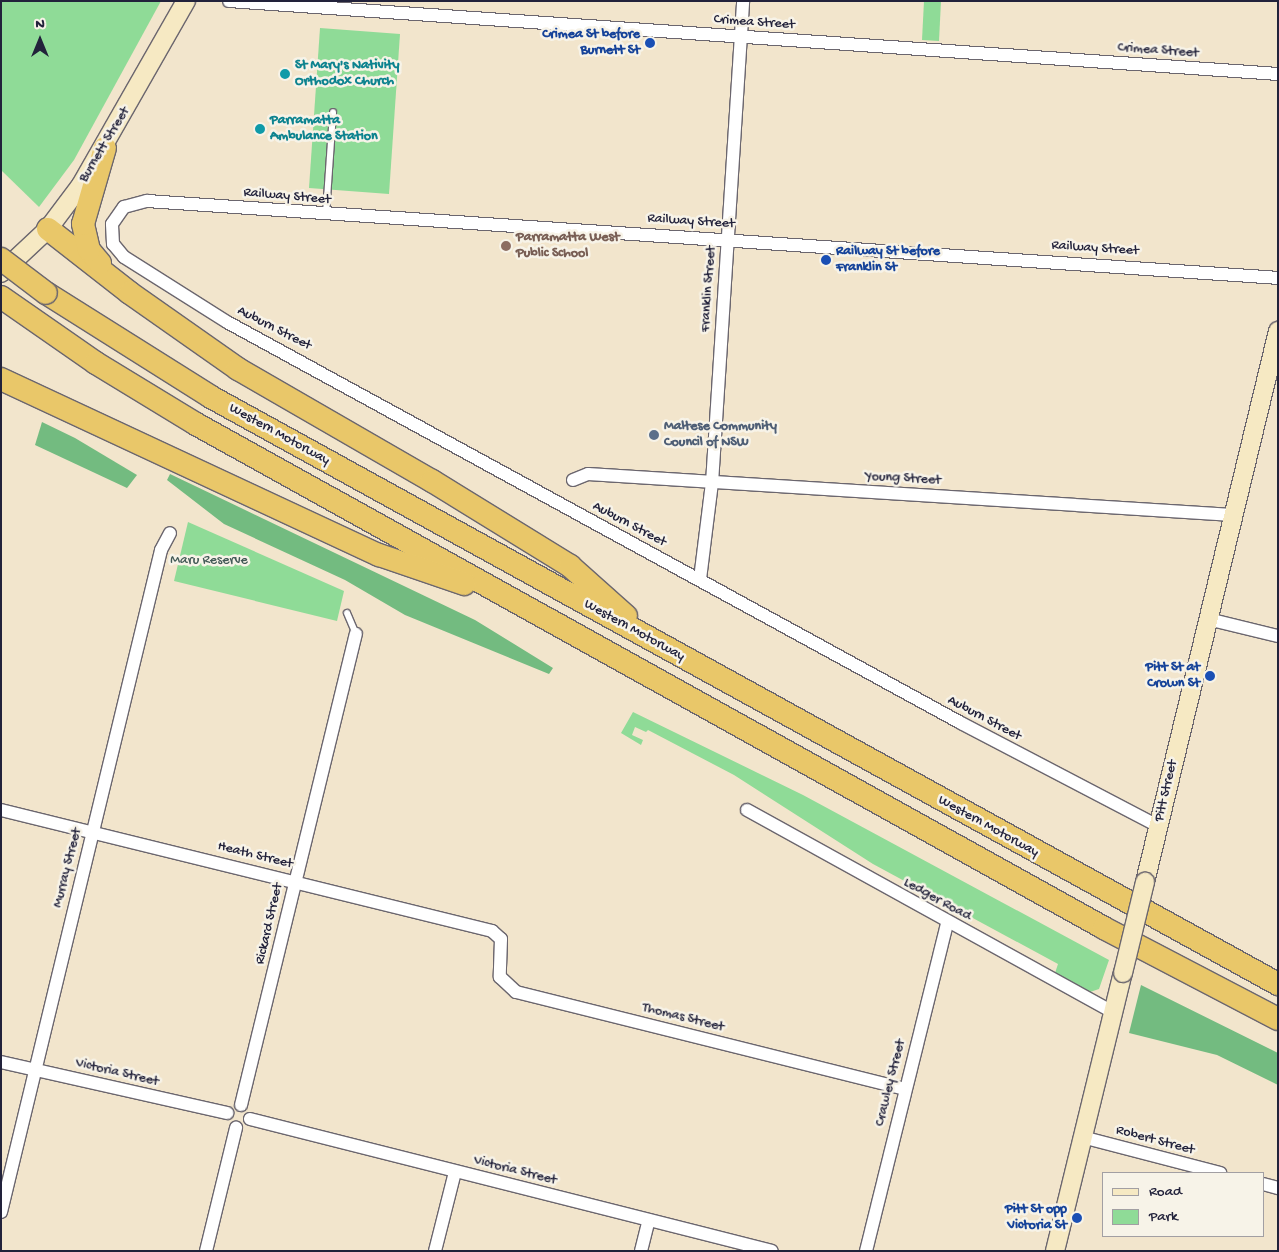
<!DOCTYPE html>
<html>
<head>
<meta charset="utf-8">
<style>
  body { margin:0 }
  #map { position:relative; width:1279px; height:1252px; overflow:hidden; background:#f2e5cc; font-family:"Gochi Hand",sans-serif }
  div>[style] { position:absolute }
  .green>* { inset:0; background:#8fdb97 }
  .forest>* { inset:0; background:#73bb80 }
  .roads { filter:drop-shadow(1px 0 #6b666e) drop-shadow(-1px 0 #6b666e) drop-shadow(0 1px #6b666e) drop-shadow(0 -1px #6b666e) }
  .service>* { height:6px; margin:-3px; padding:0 3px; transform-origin:3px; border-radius:3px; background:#fff }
  .minor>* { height:12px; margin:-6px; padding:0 6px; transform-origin:6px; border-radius:6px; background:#fff }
  .secondary>* { height:18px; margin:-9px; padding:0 9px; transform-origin:9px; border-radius:9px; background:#f6e9c3 }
  .motorway>* { height:22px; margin:-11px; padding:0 11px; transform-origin:11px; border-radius:11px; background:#e9c769 }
  .bridges { filter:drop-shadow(1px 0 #6b666e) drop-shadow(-1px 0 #6b666e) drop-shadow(0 1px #6b666e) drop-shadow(0 -1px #6b666e) }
  .secondary-bridge>* { height:18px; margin:-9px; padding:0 9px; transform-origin:9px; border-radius:9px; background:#f6e9c3 }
  .motorway-bridge>* { height:22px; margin:-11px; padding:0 11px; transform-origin:11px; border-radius:11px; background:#e9c769 }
  .dots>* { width:14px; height:14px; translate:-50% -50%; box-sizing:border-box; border:2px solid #f7f3e8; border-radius:50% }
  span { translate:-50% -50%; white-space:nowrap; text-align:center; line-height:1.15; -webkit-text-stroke:5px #f7f3e8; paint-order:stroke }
  .street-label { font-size:14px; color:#22223b }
  .transit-label { font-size:14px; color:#164399; font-weight:700 }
  .right { translate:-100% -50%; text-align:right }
  .left { translate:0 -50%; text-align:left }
  .culture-label { font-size:14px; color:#0d838f; font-weight:700 }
  .education-label { font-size:14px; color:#785e54; font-weight:700 }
  .service-label { font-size:14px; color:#4e5e75; font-weight:700 }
  .park-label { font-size:14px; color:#435a57 }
  .frame { position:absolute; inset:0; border:2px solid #22223b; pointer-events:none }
  .legend { position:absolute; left:1102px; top:1172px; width:162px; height:65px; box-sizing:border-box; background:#f7f3e8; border:1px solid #a29fa3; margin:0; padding:6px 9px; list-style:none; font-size:15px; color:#22223b }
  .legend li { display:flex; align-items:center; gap:10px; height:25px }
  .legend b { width:25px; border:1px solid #a29fa3 }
  .north { position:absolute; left:15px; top:15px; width:50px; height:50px; -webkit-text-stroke:4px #f7f3e8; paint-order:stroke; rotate:0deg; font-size:14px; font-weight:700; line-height:20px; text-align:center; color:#22223b }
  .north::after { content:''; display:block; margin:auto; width:18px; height:22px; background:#22223b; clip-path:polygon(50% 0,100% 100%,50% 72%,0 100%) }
</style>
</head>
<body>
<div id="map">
  <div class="green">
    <i style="clip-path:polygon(1px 1px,161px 1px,74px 160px,39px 207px,1px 170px)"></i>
    <i style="clip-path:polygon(924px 1px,941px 1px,939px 41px,922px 40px)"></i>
    <i style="clip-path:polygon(320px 28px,400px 34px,389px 194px,309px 188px)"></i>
    <i style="clip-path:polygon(188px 522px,344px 591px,337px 621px,174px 581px)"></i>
    <i style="clip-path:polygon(633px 712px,803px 795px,1109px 960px,1099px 989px,1090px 992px,1055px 973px,1058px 964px,873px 864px,734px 775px,648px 730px,646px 732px,635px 727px,632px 735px,643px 740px,641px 745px,621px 733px)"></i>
  </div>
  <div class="forest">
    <i style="clip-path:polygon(42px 422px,75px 438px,137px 475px,127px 488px,35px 445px)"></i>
    <i style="clip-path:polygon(170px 474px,475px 620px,553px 668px,549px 674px,405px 615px,345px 580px,224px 524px,167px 480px)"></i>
    <i style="clip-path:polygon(1141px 985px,1278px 1053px,1278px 1085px,1217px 1055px,1129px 1033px)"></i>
  </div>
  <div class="roads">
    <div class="service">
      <i style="left:326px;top:213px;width:101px;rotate:-86deg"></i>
      <i style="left:347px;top:613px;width:23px;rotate:67deg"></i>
    </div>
    <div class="minor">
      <i style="left:229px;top:1px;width:1052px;rotate:3.98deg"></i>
      <i style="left:573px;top:480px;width:16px;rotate:-22deg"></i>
      <i style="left:588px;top:474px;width:646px;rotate:3.64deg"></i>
      <i style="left:700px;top:579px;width:97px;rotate:-82.9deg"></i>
      <i style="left:712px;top:483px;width:483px;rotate:-86.3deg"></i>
      <i style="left:1208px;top:619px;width:72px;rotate:13.7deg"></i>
      <i style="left:1px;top:810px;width:506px;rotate:13.84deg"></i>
      <i style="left:492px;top:931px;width:12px;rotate:42deg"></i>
      <i style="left:501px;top:939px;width:38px;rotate:92deg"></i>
      <i style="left:500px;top:977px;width:22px;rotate:43deg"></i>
      <i style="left:516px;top:992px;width:400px;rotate:14deg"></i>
      <i style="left:747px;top:810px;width:418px;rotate:28.9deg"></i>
      <i style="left:1158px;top:826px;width:222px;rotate:-152.4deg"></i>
      <i style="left:961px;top:723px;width:836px;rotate:-151.35deg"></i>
      <i style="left:227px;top:322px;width:122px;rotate:-147.7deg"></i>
      <i style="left:124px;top:257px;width:17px;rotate:-130deg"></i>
      <i style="left:113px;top:244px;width:20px;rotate:-93deg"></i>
      <i style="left:112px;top:224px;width:21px;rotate:-55deg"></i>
      <i style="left:124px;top:207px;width:24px;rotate:-15deg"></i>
      <i style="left:147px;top:201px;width:1134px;rotate:3.89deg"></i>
      <i style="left:1px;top:1062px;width:232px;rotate:12.7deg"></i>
      <i style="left:241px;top:1105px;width:485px;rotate:-76.3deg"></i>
      <i style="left:250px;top:1119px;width:538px;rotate:14.19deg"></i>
      <i style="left:1082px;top:1137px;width:143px;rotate:14.6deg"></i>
      <i style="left:1263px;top:1184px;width:16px;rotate:15deg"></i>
      <i style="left:1px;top:1212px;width:681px;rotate:-76.41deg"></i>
      <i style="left:161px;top:550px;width:19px;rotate:-62deg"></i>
      <i style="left:206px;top:1251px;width:127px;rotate:-76.3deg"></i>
      <i style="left:435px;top:1251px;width:81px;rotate:-75.8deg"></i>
      <i style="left:641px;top:1251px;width:32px;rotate:-76deg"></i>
      <i style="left:866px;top:1251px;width:338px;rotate:-76.1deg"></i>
    </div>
    <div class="secondary">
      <i style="left:1px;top:273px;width:64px;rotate:-43.1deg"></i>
      <i style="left:48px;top:229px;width:55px;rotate:-53.1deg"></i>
      <i style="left:81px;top:185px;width:212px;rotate:-60.3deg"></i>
      <i style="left:1145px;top:882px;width:567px;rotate:-76.43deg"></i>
      <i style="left:1055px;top:1251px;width:286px;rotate:-76.3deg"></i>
    </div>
    <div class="motorway">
      <i style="left:48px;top:229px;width:104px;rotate:38deg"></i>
      <i style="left:130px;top:293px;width:132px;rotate:35.1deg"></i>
      <i style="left:238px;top:369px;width:224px;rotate:30deg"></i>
      <i style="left:432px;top:481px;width:162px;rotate:31.6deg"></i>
      <i style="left:570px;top:566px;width:75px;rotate:41.8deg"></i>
      <i style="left:100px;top:263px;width:17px;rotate:-130deg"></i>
      <i style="left:89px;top:250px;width:27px;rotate:-103deg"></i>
      <i style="left:83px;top:224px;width:79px;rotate:-73.9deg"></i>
      <i style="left:46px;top:293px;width:195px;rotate:32.2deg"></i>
      <i style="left:211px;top:397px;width:1218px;rotate:28.82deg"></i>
      <i style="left:1px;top:297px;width:116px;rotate:34.8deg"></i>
      <i style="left:96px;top:363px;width:117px;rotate:31.4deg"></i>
      <i style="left:196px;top:424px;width:1038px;rotate:29.03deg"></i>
      <i style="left:1104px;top:928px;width:196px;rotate:27.6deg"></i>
      <i style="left:1px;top:379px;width:417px;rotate:25deg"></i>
      <i style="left:379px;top:555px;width:90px;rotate:18.8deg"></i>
    </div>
  </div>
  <div class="bridges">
    <div class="secondary-bridge">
      <i style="left:1123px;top:973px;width:94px;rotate:-76.4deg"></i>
    </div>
    <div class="motorway-bridge">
      <i style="left:1px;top:259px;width:56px;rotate:37.1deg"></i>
    </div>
  </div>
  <div class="dots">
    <i style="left:650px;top:43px;background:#1a4fb4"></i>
    <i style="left:285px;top:74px;background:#0f9aa8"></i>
    <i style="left:260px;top:129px;background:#0f9aa8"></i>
    <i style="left:506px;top:246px;background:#8d6e63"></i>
    <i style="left:826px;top:260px;background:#1a4fb4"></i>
    <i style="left:654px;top:435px;background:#5c6f8a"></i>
    <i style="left:1210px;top:676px;background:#1a4fb4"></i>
    <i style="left:1077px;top:1218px;background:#1a4fb4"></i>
  </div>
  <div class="street-label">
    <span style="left:754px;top:23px;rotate:4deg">Crimea Street</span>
    <span style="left:1158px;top:51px;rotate:4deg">Crimea Street</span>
    <span style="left:105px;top:145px;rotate:-59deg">Burnett Street</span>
    <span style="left:287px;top:197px;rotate:5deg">Railway Street</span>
    <span style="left:691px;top:222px;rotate:4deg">Railway Street</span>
    <span style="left:1095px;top:249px;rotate:4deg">Railway Street</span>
    <span style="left:709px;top:289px;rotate:-86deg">Franklin Street</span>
    <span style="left:274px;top:329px;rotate:27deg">Auburn Street</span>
    <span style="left:279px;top:435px;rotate:29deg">Western Motorway</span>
    <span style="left:903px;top:479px;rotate:3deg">Young Street</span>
    <span style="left:629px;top:525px;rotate:28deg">Auburn Street</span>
    <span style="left:634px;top:631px;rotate:29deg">Western Motorway</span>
    <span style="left:984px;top:719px;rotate:28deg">Auburn Street</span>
    <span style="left:1167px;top:791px;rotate:-77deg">Pitt Street</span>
    <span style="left:988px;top:827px;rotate:29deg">Western Motorway</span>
    <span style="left:255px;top:856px;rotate:14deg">Heath Street</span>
    <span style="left:68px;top:868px;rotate:-76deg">Murray Street</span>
    <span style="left:937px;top:900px;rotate:29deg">Ledger Road</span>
    <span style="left:270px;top:924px;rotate:-77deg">Rickard Street</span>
    <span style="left:683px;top:1018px;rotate:14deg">Thomas Street</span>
    <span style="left:117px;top:1073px;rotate:13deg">Victoria Street</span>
    <span style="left:891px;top:1083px;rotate:-76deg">Crawley Street</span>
    <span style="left:1155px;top:1141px;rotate:15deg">Robert Street</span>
    <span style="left:515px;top:1171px;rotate:14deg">Victoria Street</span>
  </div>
  <div class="transit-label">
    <span class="right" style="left:640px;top:43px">Crimea St before<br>Burnett St</span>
    <span class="left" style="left:836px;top:260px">Railway St before<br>Franklin St</span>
    <span class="right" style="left:1200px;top:676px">Pitt St at<br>Crown St</span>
    <span class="right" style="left:1067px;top:1218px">Pitt St opp<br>Victoria St</span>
  </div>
  <div class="culture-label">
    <span class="left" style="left:295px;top:74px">St Mary's Nativity<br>Orthodox Church</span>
    <span class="left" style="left:270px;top:129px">Parramatta<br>Ambulance Station</span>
  </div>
  <div class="education-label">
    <span class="left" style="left:516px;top:246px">Parramatta West<br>Public School</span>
  </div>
  <div class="service-label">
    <span class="left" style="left:664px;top:435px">Maltese Community<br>Council of NSW</span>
  </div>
  <div class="park-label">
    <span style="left:209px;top:561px">Maru Reserve</span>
  </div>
  <div class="frame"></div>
  <ul class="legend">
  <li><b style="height:6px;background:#f6e9c3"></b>Road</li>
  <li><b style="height:14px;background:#8fdb97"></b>Park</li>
  </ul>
  <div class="north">N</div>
</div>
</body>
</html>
